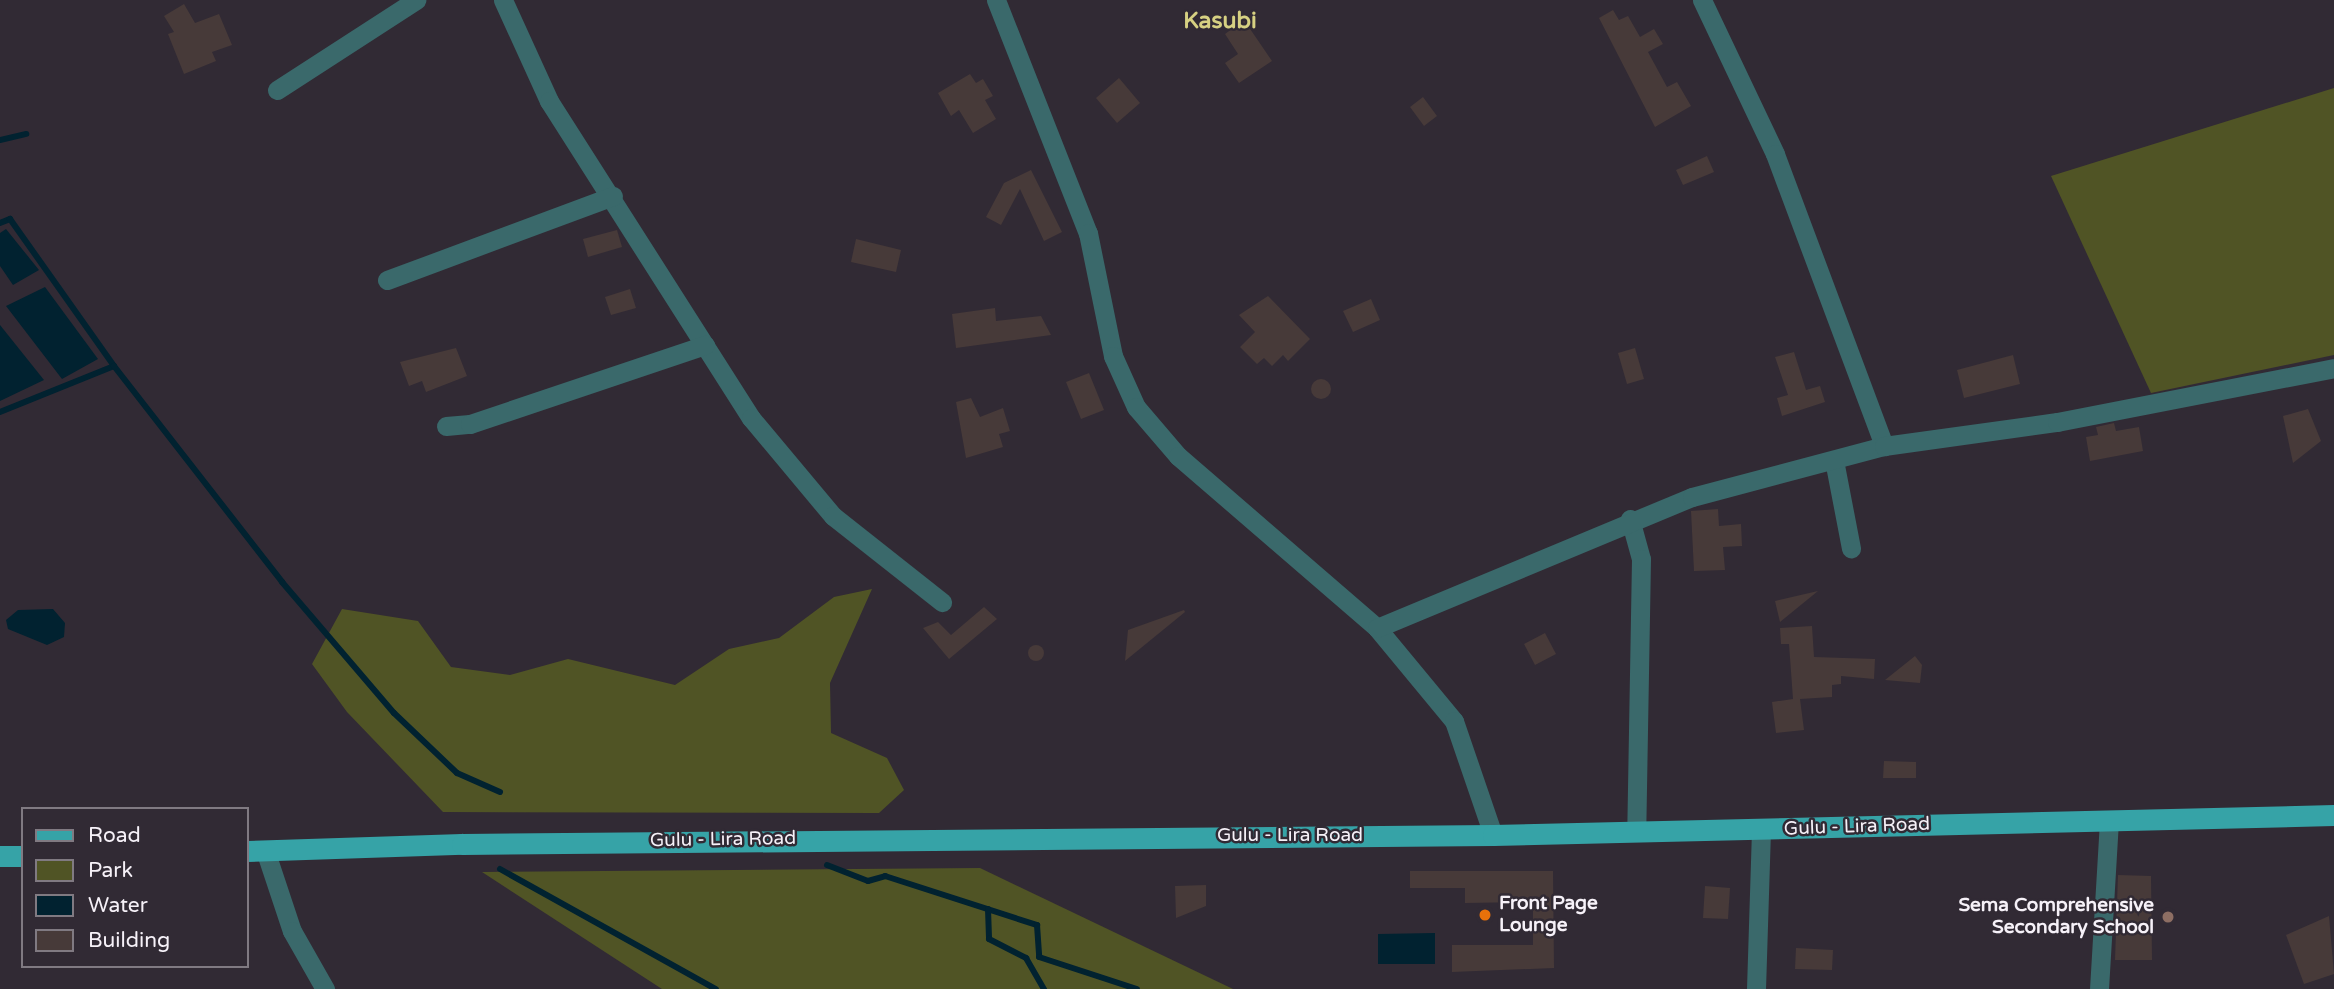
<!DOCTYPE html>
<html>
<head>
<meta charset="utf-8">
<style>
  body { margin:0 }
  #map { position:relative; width:2334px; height:989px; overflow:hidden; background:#312a34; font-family:"Varela Round",sans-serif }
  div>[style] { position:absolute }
  .green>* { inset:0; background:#505425 }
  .water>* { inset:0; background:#012230 }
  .stream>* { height:6px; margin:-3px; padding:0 3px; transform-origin:3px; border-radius:3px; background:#012230 }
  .building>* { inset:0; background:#473a39 }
  .round { border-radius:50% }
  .street>* { height:19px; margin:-9.5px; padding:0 9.5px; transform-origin:9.5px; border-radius:9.5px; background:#3a696b }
  .primary>* { height:21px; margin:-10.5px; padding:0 10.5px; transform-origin:10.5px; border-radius:10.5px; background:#36a3a7 }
  .dots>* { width:19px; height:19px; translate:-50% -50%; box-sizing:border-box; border:4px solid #312a34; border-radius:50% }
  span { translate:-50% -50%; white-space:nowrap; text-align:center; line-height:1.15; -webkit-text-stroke:5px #312a34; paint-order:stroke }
  .street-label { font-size:19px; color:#f6f1f8 }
  .poi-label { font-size:19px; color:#f6f1f8; font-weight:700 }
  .left { translate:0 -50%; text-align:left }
  .right { translate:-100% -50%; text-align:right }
  .quarter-label { font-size:23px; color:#d6d082; font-weight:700 }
  .legend { position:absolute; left:21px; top:807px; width:228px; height:161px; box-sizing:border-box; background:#312a34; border:2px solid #807a82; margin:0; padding:9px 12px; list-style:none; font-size:21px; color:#f6f1f8 }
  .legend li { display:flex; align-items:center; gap:14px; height:35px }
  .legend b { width:35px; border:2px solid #807a82 }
</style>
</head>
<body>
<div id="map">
  <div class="green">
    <i style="clip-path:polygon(2334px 88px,2334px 355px,2151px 393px,2051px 176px)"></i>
    <i style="clip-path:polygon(872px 589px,830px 683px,831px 733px,887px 758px,904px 790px,879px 813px,443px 812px,347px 712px,312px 664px,342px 609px,418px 621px,451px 667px,510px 675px,568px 659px,675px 685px,729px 649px,779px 638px,834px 597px)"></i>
    <i style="clip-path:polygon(980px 868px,1233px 989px,662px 989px,482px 872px)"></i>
  </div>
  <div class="water">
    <i style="clip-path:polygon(6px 229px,39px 270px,13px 285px,0 266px,0 233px)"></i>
    <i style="clip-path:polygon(45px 287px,98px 359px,62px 379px,6px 306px)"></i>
    <i style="clip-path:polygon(0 325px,44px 380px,0 401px)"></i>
    <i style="clip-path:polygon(53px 609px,65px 623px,64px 637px,47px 645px,8px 629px,6px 620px,18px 610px)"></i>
    <i style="clip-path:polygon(1435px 933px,1435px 964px,1378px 964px,1378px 934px)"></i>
  </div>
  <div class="stream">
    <i style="left:0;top:140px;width:27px;rotate:-13deg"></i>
    <i style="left:0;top:223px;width:11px;rotate:-22deg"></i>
    <i style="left:10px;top:219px;width:180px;rotate:54.7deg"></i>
    <i style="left:0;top:412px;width:123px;rotate:-22deg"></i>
    <i style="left:114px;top:366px;width:274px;rotate:52.1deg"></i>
    <i style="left:282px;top:582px;width:172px;rotate:49.5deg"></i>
    <i style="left:394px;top:713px;width:87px;rotate:43.6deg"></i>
    <i style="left:457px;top:773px;width:47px;rotate:23.8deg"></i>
    <i style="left:827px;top:865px;width:44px;rotate:21.3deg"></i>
    <i style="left:868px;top:881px;width:18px;rotate:-16deg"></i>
    <i style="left:885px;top:876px;width:160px;rotate:17.9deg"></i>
    <i style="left:1037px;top:925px;width:32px;rotate:86deg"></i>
    <i style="left:1039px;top:957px;width:103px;rotate:18.1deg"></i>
    <i style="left:500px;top:869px;width:247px;rotate:29.1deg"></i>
    <i style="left:988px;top:909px;width:30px;rotate:88deg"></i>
    <i style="left:989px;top:939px;width:42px;rotate:27.2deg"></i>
    <i style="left:1026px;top:958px;width:36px;rotate:60deg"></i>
  </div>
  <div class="building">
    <i style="clip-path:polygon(184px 4px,195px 23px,219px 14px,232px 45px,212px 52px,216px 61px,184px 74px,168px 34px,174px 32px,164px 16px)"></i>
    <i style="clip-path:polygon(1613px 10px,1619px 20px,1628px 16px,1640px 37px,1654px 29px,1663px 44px,1648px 52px,1667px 87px,1677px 82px,1691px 106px,1655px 127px,1599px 18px)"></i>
    <i style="clip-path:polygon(1244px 20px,1272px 61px,1239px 83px,1225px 63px,1238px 54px,1225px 34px)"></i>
    <i style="clip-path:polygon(970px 74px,976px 83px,983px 79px,993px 96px,985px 100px,996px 119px,973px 133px,959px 110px,951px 116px,938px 93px)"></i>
    <i style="clip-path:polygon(1119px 78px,1140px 103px,1117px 123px,1096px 98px)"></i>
    <i style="clip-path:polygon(1423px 97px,1437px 116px,1424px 126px,1410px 107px)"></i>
    <i style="clip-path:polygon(1707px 156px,1714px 172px,1683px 185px,1676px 170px)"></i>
    <i style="clip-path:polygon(1031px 170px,1062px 232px,1044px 241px,1020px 189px,1001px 225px,986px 217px,1004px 183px)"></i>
    <i style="clip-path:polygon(617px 230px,622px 247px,588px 257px,583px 239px)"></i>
    <i style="clip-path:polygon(856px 239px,901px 250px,896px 272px,851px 262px)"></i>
    <i style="clip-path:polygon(630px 289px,636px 308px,611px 315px,605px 297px)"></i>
    <i style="clip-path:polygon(1268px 296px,1310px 339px,1288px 361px,1283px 355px,1272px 366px,1264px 358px,1257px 364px,1240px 347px,1255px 332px,1239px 315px)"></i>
    <i style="clip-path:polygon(1371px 299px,1380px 320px,1353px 332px,1343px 311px)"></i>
    <i style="clip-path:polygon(995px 308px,996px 321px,1041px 316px,1051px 335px,956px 348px,952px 314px)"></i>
    <i style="clip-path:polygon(456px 348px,467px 376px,426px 392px,422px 381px,409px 386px,400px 362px)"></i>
    <i style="clip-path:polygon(1635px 348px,1644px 379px,1627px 384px,1618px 353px)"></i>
    <i style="clip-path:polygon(1794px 352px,1806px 390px,1820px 386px,1825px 402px,1782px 416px,1777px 398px,1788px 395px,1775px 357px)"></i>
    <i style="clip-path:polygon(2013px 355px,2020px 384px,1964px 398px,1957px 370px)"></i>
    <i style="clip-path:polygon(1089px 373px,1104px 410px,1081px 419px,1066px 382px)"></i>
    <i class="round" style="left:1311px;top:379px;width:20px;height:20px"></i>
    <i style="clip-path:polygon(971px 398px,980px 417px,1003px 408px,1010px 431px,999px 434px,1003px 447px,966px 458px,956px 402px)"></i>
    <i style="clip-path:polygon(2308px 409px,2321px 441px,2293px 463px,2283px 416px)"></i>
    <i style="clip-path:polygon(2114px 423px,2116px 431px,2139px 427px,2143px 451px,2090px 461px,2086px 437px,2098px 435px,2096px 427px)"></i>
    <i style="clip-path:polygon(1718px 509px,1719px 526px,1741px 524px,1742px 546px,1723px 547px,1725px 570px,1694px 571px,1691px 511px)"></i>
    <i style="clip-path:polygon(1818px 591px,1780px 622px,1775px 601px)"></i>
    <i style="clip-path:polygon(984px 607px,997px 619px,949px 659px,923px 628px,938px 622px,951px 635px)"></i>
    <i style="clip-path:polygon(1184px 610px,1185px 612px,1125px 661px,1128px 630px)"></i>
    <i style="clip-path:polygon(1812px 626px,1814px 657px,1875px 659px,1874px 679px,1841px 676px,1841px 684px,1832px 685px,1832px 697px,1800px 699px,1804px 730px,1776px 733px,1772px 702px,1793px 699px,1789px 644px,1781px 644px,1780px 628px)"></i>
    <i style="clip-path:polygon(1545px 633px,1556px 654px,1535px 665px,1524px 644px)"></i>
    <i class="round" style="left:1028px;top:645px;width:16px;height:16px"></i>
    <i style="clip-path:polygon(1915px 656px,1922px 665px,1920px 683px,1885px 680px)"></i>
    <i style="clip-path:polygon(1884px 761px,1916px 762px,1916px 778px,1883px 778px)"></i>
    <i style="clip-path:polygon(1410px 871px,1553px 871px,1554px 968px,1452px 972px,1452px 945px,1533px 945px,1533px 902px,1465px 903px,1465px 888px,1410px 888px)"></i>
    <i style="clip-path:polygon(2118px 875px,2151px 876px,2152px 960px,2115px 960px)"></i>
    <i style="clip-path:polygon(1206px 885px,1206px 906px,1176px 918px,1175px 886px)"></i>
    <i style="clip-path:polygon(1705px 886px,1730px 888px,1728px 919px,1703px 918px)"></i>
    <i style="clip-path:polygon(2329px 916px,2334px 974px,2304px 984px,2286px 935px)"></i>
    <i style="clip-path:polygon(1796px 948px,1833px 950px,1832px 970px,1795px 969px)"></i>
  </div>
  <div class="street">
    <i style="left:503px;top:0;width:111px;rotate:65.5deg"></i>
    <i style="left:549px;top:101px;width:376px;rotate:57.5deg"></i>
    <i style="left:751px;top:418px;width:128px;rotate:50.1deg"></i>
    <i style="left:833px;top:516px;width:139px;rotate:38.3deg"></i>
    <i style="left:996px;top:0;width:251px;rotate:68.5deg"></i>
    <i style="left:1088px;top:233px;width:126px;rotate:78.5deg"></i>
    <i style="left:1113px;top:356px;width:56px;rotate:65.7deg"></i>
    <i style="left:1136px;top:407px;width:65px;rotate:49.4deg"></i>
    <i style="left:1178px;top:456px;width:263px;rotate:40.8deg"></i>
    <i style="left:1377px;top:628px;width:121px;rotate:50.4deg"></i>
    <i style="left:1454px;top:721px;width:120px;rotate:71.1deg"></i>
    <i style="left:1702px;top:0;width:170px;rotate:64.6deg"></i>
    <i style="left:1775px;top:154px;width:312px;rotate:69.5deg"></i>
    <i style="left:277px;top:90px;width:166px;rotate:-32.9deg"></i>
    <i style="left:387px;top:280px;width:241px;rotate:-20.4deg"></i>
    <i style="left:446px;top:426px;width:24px;rotate:-5deg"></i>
    <i style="left:470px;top:424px;width:248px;rotate:-18.6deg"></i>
    <i style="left:1834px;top:460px;width:90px;rotate:79.1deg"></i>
    <i style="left:1630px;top:519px;width:41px;rotate:74.6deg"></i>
    <i style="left:1641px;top:559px;width:273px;rotate:91deg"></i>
    <i style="left:1377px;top:628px;width:341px;rotate:-22.6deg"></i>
    <i style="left:1692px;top:497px;width:199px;rotate:-14.9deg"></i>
    <i style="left:1884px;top:446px;width:175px;rotate:-7.9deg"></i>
    <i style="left:2057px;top:422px;width:282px;rotate:-11deg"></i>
    <i style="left:265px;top:850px;width:85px;rotate:71.6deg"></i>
    <i style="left:292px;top:931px;width:67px;rotate:60.4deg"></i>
    <i style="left:1756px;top:989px;width:159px;rotate:-88.2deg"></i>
    <i style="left:2099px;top:989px;width:169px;rotate:-86.6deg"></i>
  </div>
  <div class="primary">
    <i style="left:247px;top:851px;width:215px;rotate:-1.9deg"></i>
    <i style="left:462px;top:844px;width:1031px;rotate:-0.5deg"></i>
    <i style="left:1493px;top:835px;width:841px;rotate:-1.36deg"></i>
    <i style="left:0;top:856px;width:23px"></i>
  </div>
  <div class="dots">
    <i style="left:1485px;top:915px;background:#e8710a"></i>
    <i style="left:2168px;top:917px;background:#8d6e63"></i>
  </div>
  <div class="street-label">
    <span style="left:1857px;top:827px;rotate:-2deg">Gulu - Lira Road</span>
    <span style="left:1290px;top:836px">Gulu - Lira Road</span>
    <span style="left:723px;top:840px;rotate:-1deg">Gulu - Lira Road</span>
  </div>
  <div class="poi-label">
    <span class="left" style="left:1499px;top:915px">Front Page<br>Lounge</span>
    <span class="right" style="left:2154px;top:917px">Sema Comprehensive<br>Secondary School</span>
  </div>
  <div class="quarter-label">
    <span style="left:1220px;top:21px">Kasubi</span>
  </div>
  <ul class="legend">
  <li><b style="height:9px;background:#36a3a7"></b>Road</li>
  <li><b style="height:19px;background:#505425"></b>Park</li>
  <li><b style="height:19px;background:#012230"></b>Water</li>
  <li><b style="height:19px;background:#473a39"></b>Building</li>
  </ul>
</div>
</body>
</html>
